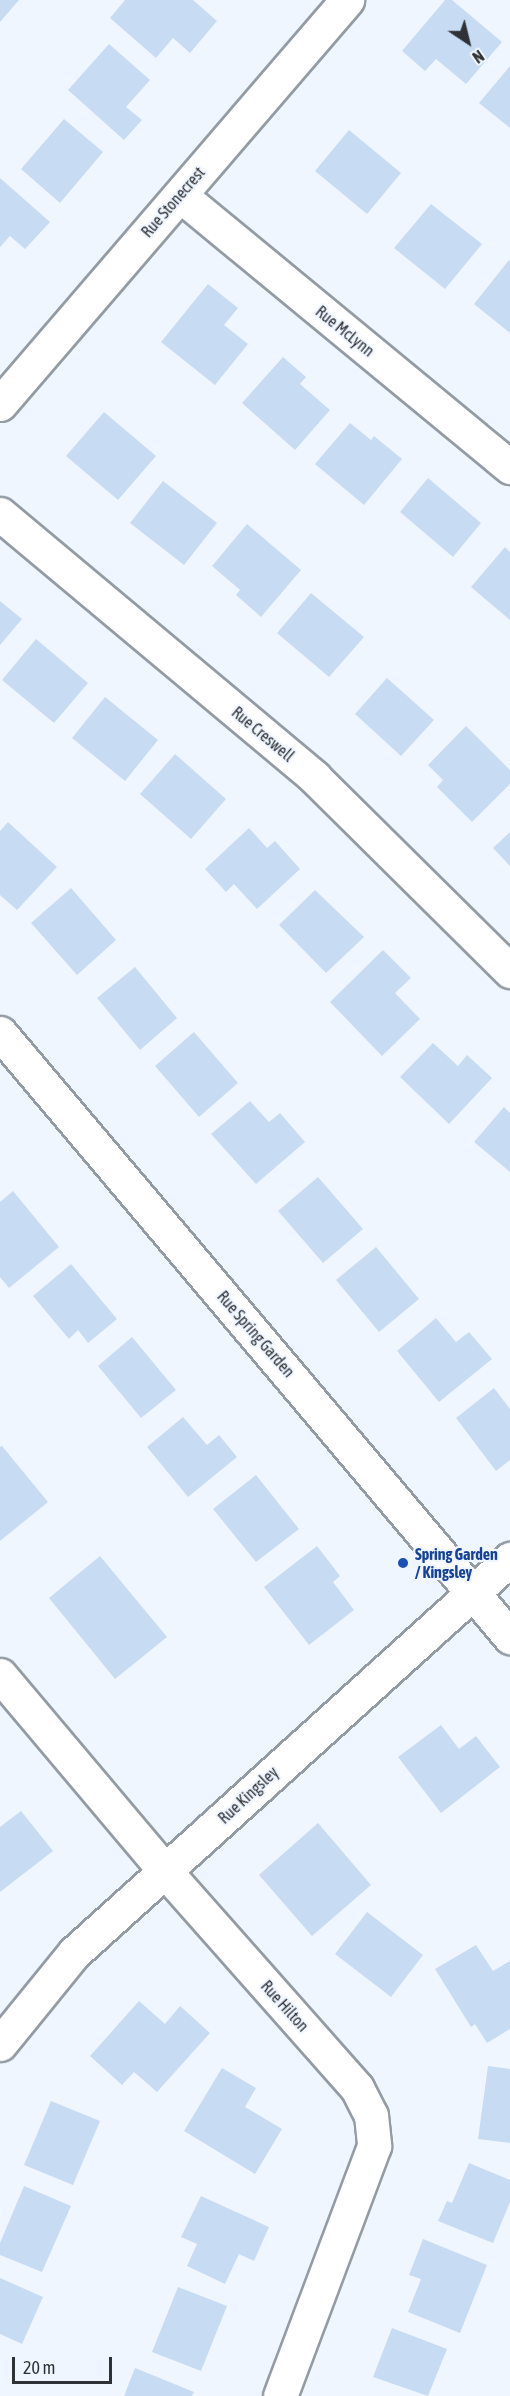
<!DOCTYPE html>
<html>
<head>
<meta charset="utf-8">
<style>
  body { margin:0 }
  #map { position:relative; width:510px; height:2396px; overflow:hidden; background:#f0f6ff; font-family:"Asap Condensed",sans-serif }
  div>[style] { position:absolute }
  .building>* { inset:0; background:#c7dbf3 }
  .roads { filter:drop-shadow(2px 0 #939ba4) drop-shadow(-2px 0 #939ba4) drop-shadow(0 2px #939ba4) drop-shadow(0 -2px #939ba4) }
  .minor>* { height:33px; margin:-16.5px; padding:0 16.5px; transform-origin:16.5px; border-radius:16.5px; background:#fff }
  .dots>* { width:16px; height:16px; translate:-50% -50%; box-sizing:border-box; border:3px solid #f0f6ff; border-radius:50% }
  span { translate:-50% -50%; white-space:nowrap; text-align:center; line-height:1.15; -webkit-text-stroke:4.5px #f0f6ff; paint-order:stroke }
  .street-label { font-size:16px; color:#2e3135 }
  .transit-label { font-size:16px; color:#164399; font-weight:700 }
  .left { translate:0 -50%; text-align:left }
  .north { position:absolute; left:438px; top:12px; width:60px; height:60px; -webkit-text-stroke:4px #f0f6ff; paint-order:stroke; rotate:145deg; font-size:16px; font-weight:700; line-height:24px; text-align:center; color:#2e3135 }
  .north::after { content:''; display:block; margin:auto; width:21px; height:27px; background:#2e3135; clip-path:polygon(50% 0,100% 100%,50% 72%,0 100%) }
  .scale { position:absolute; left:12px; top:2357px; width:100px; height:27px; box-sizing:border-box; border:3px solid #2e3135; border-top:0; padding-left:8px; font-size:18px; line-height:21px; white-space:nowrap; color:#2e3135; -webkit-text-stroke:4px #f0f6ff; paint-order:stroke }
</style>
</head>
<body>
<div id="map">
  <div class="building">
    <i style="clip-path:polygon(0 0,19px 0,0 22px)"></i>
    <i style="clip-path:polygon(125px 0,193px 0,217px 21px,190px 53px,173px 38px,156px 58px,110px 18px)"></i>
    <i style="clip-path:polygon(445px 0,452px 0,502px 42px,466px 84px,436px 59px,425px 71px,402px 51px)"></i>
    <i style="clip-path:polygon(109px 44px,150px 80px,126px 107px,142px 120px,124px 140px,68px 90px)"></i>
    <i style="clip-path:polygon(510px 66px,510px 128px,479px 103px)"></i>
    <i style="clip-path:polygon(64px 119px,103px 152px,60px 203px,21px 169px)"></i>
    <i style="clip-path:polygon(349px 130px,401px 173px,367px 214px,315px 171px)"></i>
    <i style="clip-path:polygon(0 178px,50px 222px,25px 249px,10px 236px,0 247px)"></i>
    <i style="clip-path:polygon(431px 204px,482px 244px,445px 289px,394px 248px)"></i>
    <i style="clip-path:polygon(509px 260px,510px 261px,510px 333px,474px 304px)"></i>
    <i style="clip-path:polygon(208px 284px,238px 308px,224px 325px,248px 344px,215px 385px,161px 342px)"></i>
    <i style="clip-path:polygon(283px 357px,306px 377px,300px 384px,330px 410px,295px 450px,242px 403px)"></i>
    <i style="clip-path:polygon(104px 412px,156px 456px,118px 500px,66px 456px)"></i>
    <i style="clip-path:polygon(350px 423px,371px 440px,374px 436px,402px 459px,364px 505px,315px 464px)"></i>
    <i style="clip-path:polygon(428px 478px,481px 523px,453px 557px,400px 512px)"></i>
    <i style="clip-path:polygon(163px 481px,217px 523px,184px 565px,130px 523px)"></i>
    <i style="clip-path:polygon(247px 524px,301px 570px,261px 617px,236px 595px,240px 590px,212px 566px)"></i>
    <i style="clip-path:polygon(505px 547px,510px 552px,510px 620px,471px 587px)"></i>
    <i style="clip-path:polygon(311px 593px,364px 637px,329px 677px,277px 633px)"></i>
    <i style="clip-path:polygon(0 601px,22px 619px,0 645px)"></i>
    <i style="clip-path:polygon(36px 639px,88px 683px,54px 723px,2px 680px)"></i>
    <i style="clip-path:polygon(387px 678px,434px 720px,401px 756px,355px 714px)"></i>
    <i style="clip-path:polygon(105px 697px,158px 740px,125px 781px,72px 738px)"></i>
    <i style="clip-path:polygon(466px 726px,510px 770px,510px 784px,472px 822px,437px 787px,443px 780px,428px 765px)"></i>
    <i style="clip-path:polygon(175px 754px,226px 799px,191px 839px,140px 794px)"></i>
    <i style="clip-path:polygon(8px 822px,57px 867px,17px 910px,0 895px,0 831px)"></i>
    <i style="clip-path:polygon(249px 828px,267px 848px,275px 841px,300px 869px,257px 909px,234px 884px,226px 892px,205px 869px)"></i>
    <i style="clip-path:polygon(510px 832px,510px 866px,493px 848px)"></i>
    <i style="clip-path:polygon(71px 888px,116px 940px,77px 975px,31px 923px)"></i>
    <i style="clip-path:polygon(315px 890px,364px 937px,326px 973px,279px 925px)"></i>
    <i style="clip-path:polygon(383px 950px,411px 978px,395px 993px,420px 1019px,382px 1056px,330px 1002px)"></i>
    <i style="clip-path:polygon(135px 967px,177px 1018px,140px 1050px,97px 998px)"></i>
    <i style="clip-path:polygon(194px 1032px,238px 1083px,199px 1117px,155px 1066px)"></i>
    <i style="clip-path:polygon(433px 1043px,458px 1066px,467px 1055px,492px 1078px,449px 1124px,400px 1077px)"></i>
    <i style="clip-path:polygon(250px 1101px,269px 1122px,280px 1113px,305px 1142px,256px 1184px,211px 1134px)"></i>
    <i style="clip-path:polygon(504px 1107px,510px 1113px,510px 1172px,474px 1142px)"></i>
    <i style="clip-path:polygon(318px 1177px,363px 1229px,323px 1263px,278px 1211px)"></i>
    <i style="clip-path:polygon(13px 1191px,59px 1247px,9px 1288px,0 1277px,0 1202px)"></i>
    <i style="clip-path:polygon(376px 1247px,419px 1299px,379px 1332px,336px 1280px)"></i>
    <i style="clip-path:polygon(71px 1264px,117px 1319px,88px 1343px,78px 1330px,69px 1339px,33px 1296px)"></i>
    <i style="clip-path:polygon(436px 1318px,456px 1342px,469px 1332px,492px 1359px,439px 1402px,397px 1351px)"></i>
    <i style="clip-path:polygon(132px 1337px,176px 1390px,141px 1418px,98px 1366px)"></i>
    <i style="clip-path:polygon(494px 1388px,510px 1409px,510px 1460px,496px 1471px,456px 1418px)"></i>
    <i style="clip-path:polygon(183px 1417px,207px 1445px,219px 1435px,237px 1457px,188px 1497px,147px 1447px)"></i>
    <i style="clip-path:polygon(2px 1446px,48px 1502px,0 1541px,0 1447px)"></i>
    <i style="clip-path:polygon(256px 1475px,299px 1529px,256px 1562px,213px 1509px)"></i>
    <i style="clip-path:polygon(317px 1546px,340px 1576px,333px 1582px,354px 1610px,309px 1645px,264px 1587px)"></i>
    <i style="clip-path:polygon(100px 1556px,167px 1637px,115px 1679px,49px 1598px)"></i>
    <i style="clip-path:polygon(441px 1725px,459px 1749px,476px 1736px,500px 1767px,441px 1813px,398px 1757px)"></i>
    <i style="clip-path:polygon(21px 1811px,53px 1851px,0 1892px,0 1827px)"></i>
    <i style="clip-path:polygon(318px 1823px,371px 1885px,312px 1936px,259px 1875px)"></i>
    <i style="clip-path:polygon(367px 1912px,423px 1955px,391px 1997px,335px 1954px)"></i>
    <i style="clip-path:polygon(476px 1945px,493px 1971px,510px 1961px,510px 2029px,487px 2043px,475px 2024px,471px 2027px,435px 1969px)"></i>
    <i style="clip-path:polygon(139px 2001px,165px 2024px,180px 2006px,210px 2033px,157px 2092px,134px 2072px,122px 2085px,90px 2056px)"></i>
    <i style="clip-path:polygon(488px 2066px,510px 2069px,510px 2143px,478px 2139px)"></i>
    <i style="clip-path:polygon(222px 2068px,256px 2088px,245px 2107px,282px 2129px,255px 2174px,184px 2131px)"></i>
    <i style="clip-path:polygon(51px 2101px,100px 2121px,73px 2185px,24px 2165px)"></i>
    <i style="clip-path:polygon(469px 2163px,510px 2180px,510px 2202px,493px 2243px,438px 2221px,447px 2201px,452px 2203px)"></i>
    <i style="clip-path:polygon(24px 2186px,71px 2206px,42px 2272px,0 2255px,0 2243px)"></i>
    <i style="clip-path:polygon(201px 2196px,269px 2227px,254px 2261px,239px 2254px,225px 2284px,187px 2266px,197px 2244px,181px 2237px)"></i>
    <i style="clip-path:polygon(423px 2239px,487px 2265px,460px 2333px,408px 2312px,421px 2279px,409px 2275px)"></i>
    <i style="clip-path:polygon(0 2278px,43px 2297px,22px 2344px,0 2334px)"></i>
    <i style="clip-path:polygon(178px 2287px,227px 2306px,201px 2371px,152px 2352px)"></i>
    <i style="clip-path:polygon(392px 2328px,447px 2349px,428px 2396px,373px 2377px)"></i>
    <i style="clip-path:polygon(135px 2368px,194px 2392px,192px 2396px,124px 2396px)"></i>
  </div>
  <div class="roads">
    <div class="minor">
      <i style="left:180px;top:195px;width:428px;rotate:39.5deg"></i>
      <i style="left:0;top:404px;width:533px;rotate:-49.34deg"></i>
      <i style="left:0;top:514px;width:410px;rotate:39.9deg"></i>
      <i style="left:314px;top:777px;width:276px;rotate:44.7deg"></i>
      <i style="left:0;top:1033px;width:791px;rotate:49.82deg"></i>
      <i style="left:0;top:1675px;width:256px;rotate:49.9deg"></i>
      <i style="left:165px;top:1871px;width:290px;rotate:48.5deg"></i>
      <i style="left:357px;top:2088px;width:30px;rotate:63deg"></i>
      <i style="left:371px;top:2115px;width:31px;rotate:84deg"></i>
      <i style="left:374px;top:2146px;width:267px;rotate:110.6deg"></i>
      <i style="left:0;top:2044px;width:117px;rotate:-50.9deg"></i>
      <i style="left:74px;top:1953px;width:588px;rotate:-42.1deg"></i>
    </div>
  </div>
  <div class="dots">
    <i style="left:403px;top:1563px;background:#1a4fb4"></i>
  </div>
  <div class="street-label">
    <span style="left:173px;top:202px;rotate:-49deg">Rue Stonecrest</span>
    <span style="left:345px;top:331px;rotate:39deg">Rue McLynn</span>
    <span style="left:263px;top:734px;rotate:40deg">Rue Creswell</span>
    <span style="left:256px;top:1334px;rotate:49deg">Rue Spring Garden</span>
    <span style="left:248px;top:1795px;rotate:-43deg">Rue Kingsley</span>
    <span style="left:285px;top:2006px;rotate:48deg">Rue Hilton</span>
  </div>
  <div class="transit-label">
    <span class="left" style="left:415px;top:1563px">Spring Garden<br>/ Kingsley</span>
  </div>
  <div class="north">N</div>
  <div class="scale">20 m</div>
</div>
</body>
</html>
